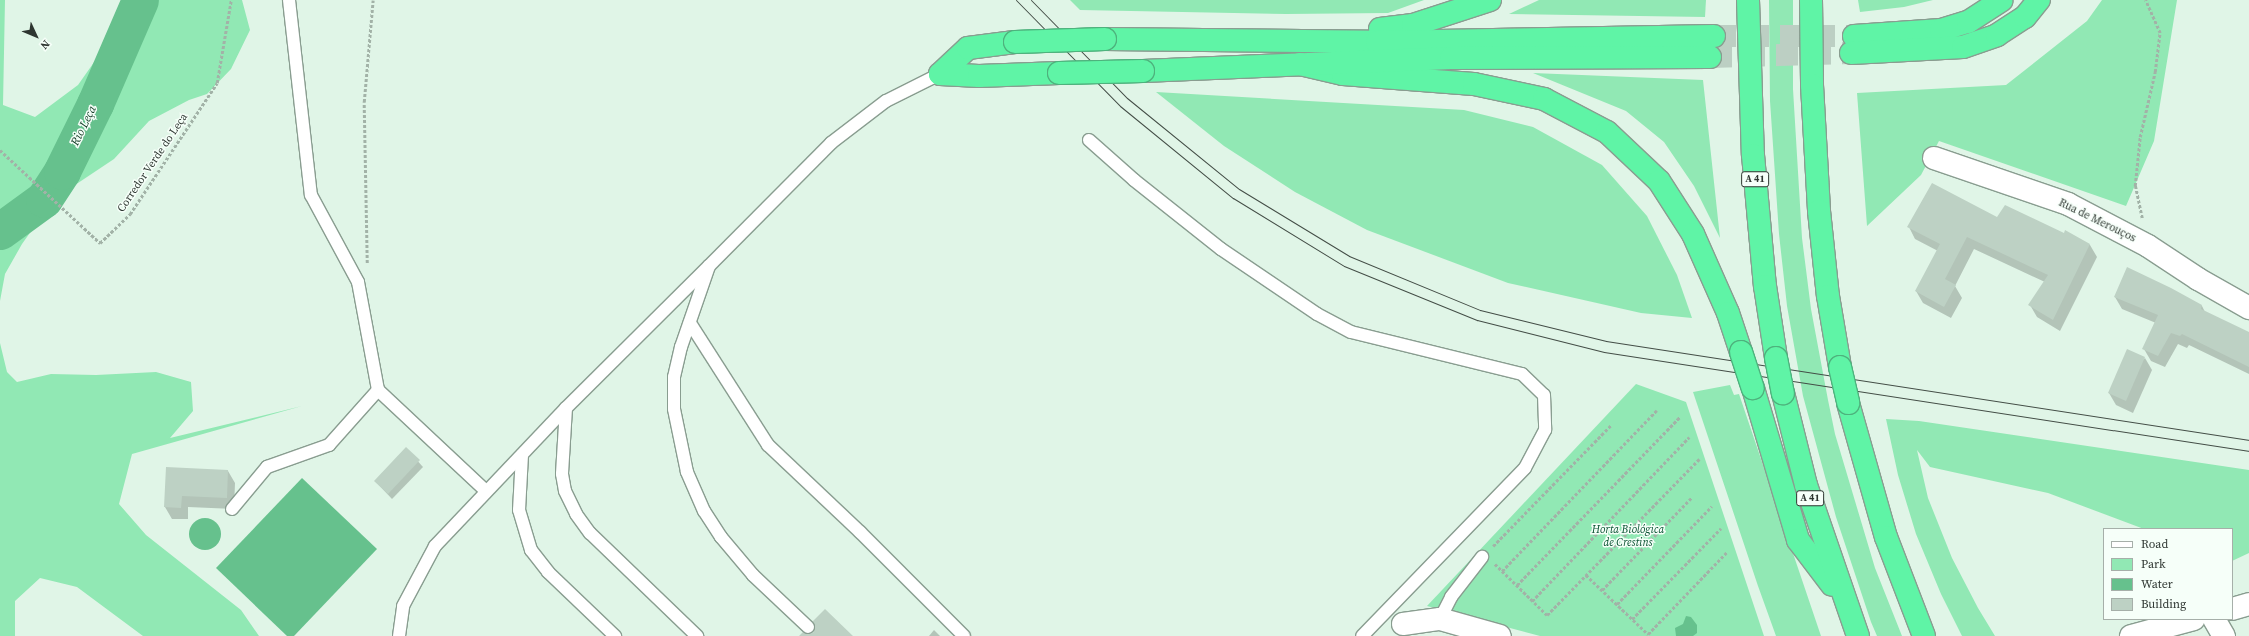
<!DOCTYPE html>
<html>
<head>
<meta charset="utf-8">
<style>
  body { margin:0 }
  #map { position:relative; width:2249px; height:636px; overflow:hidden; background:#e0f5e7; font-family:"Source Serif 4",serif }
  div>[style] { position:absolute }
  .green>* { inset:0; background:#91e8b4 }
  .water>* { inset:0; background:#66c18d }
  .round { border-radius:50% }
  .shadow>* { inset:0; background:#0003 }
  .river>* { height:37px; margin:-18.5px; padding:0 18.5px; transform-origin:18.5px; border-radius:18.5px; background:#66c18d }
  .building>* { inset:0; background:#bdd1c4 }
  .motorway-tunnel>* { height:22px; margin-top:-11px; transform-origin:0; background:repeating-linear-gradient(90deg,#bccfc3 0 22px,transparent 0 33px) }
  .path>* { height:2.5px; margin-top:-1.25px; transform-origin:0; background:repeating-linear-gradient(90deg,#a2b2a7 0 3px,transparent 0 5px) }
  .roads { filter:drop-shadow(1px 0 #899d90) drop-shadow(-1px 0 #899d90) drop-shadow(0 1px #899d90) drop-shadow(0 -1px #899d90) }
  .service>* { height:12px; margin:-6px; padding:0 6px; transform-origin:6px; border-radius:6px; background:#fff }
  .minor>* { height:22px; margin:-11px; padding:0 11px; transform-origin:11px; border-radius:11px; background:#fff }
  .motorway>* { height:22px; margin:-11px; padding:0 11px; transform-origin:11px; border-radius:11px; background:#5ff4a6 }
  .tram>* { height:1px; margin:-0.5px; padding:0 0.5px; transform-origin:0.5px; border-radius:0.5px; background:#434d46 }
  .bridges { filter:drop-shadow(1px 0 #4eb27d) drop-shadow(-1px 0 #4eb27d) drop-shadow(0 1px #4eb27d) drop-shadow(0 -1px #4eb27d) }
  .motorway-bridge>* { height:22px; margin:-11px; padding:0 11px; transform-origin:11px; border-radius:11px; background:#5ff4a6 }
  span { translate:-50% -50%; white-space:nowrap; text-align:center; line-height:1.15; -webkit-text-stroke:3px #f6fff9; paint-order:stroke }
  .shield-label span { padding:1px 3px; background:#f6fff9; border:1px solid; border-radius:3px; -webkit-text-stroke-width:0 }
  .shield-label { font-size:10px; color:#2e3631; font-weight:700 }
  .street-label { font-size:11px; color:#2e3631 }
  .park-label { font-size:11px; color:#05502f; font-style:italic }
  .water-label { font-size:12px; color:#19402b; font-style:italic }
  .legend { position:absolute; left:2103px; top:528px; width:130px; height:92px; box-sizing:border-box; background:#f6fff9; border:1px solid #a6afa9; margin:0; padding:5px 7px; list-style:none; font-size:12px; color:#2e3631 }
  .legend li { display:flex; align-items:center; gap:8px; height:20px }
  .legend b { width:20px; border:1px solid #a6afa9 }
  .north { position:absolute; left:16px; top:16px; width:40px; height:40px; -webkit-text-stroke:3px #f6fff9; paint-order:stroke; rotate:134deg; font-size:11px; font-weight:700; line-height:16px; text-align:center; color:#2e3631 }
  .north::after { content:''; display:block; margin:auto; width:14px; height:18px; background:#2e3631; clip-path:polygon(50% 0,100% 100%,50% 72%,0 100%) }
</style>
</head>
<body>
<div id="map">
  <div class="green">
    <i style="clip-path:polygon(0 0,5px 0,3px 105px,35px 117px,78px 85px,123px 21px,129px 0,242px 0,250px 30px,231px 69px,207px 94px,189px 100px,149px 121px,114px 159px,54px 199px,22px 244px,5px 274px,0 301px)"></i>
    <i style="clip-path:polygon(1070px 0,1424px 0,1388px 13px,1286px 14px,1080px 10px)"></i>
    <i style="clip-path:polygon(1539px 0,1706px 0,1705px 17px,1509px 14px)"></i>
    <i style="clip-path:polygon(1769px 0,1793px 0,1793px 89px,1802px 238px,1811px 309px,1828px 400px,1835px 434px,1875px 568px,1902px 636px,1877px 636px,1871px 622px,1836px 517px,1803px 396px,1787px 306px,1779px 234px,1770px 101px)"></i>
    <i style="clip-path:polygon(1858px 0,1933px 0,1904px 7px,1860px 12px)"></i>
    <i style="clip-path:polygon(2102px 0,2177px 0,2154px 141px,2126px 206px,1939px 141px,1921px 175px,1867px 226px,1857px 93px,2006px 85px,2087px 21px)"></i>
    <i style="clip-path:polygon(1533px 73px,1703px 80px,1720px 238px,1694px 186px,1664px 142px,1626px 111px)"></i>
    <i style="clip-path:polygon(1156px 92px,1464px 110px,1533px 127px,1602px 165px,1647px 216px,1677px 275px,1692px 318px,1641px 313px,1508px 283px,1367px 230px,1295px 192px,1224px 146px)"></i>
    <i style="clip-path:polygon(0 343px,7px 372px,17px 382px,51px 374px,96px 375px,156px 372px,191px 382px,193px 411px,170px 438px,302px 406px,132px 454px,119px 504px,146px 535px,241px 610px,259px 636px,143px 636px,77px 587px,40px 578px,15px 601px,15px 636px,0 636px)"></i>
    <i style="clip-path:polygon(1636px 384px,1686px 402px,1764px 636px,1540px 636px,1427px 606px)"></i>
    <i style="clip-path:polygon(1730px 385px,1734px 395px,1739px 394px,1821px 636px,1776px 636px,1758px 586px,1693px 392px)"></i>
    <i style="clip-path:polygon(1886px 419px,1919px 421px,2249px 470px,2249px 553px,2232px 561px,2232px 529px,2144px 529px,2048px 493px,1930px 467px,1917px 450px,1928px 498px,1952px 558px,1978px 608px,1995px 636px,1962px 636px,1941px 594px,1916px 534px,1898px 475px)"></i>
  </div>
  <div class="water">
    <i style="clip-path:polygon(302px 478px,377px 549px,294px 636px,287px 636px,216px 568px)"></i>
    <i class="round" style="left:189px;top:518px;width:32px;height:32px"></i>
    <i style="clip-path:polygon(1686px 616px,1691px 617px,1697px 625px,1697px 633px,1693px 636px,1676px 636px,1675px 628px,1683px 624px)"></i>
  </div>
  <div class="shadow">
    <i style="clip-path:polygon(1997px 219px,2064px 234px,2066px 232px,2090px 245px,2097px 257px,2060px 331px,2037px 317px,2030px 305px,2045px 282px,1974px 249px,1955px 286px,1962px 298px,1951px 318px,1923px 303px,1916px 291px,1938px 251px,1915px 239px,1909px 227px)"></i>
    <i style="clip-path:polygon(2115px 297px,2202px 306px,2205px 312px,2249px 334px,2249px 374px,2189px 345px,2187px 348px,2178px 344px,2165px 367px,2151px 361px,2144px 349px,2156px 323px,2122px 309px)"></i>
    <i style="clip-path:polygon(2145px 358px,2152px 370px,2133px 413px,2116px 405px,2109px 393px)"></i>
    <i style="clip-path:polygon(406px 448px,423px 467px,392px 499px,375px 481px)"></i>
    <i style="clip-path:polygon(167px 468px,228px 471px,235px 483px,234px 509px,188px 507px,188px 519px,172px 519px,165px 507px)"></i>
    <i style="clip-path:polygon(934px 630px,940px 636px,929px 636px)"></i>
  </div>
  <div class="river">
    <i style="left:0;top:231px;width:54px;rotate:-36deg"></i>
    <i style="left:44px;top:199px;width:33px;rotate:-57deg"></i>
    <i style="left:62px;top:171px;width:75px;rotate:-63.8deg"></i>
    <i style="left:95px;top:104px;width:113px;rotate:-66.6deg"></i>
  </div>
  <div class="building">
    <i style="clip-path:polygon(1932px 183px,1997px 217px,2005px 205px,2064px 233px,2065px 230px,2090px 244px,2053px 320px,2028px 305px,2048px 275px,1967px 237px,1945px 279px,1956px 285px,1944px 307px,1915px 291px,1940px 244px,1907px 227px)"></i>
    <i style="clip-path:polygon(2127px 267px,2171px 288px,2202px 305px,2201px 309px,2249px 332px,2249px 367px,2182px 334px,2180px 336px,2171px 333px,2158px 356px,2142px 349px,2158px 315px,2114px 297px)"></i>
    <i style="clip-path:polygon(2127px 349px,2145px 357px,2126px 401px,2108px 393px)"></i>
    <i style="clip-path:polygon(406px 447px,420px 460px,388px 494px,374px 481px)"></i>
    <i style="clip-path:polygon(166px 467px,228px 470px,227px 498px,182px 496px,181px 508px,164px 507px)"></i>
    <i style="clip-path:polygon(825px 609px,853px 636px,799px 636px,803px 632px,810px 634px,814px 632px,813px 621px)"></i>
  </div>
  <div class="motorway-tunnel">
    <i style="left:1714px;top:36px;width:140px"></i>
    <i style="left:1710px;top:57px;width:141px;rotate:-1.6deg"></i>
  </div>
  <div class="path">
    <i style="left:0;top:150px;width:137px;rotate:42.9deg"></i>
    <i style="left:100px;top:243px;width:42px;rotate:-44deg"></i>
    <i style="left:130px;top:214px;width:157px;rotate:-56.4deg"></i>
    <i style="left:217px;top:83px;width:84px;rotate:-80.4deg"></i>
    <i style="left:2142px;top:218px;width:33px;rotate:-102deg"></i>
    <i style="left:2135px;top:186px;width:49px;rotate:-84.2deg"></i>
    <i style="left:2140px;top:137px;width:67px;rotate:-77deg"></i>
    <i style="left:2155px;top:72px;width:39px;rotate:-83deg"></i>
    <i style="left:2160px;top:33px;width:36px;rotate:-114deg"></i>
    <i style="left:367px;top:263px;width:161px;rotate:-91.1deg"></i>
    <i style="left:364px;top:102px;width:102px;rotate:-85deg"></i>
    <i style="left:1493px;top:546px;width:169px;rotate:-45.7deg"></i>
    <i style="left:1495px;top:564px;width:73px;rotate:44.4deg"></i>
    <i style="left:1547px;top:615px;width:218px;rotate:-45.7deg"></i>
    <i style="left:1502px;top:571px;width:223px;rotate:-46.1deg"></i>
    <i style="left:1586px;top:575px;width:86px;rotate:43.6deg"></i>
    <i style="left:1648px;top:634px;width:114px;rotate:-46.1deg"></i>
    <i style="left:1517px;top:585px;width:235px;rotate:-45.9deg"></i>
    <i style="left:1602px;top:590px;width:129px;rotate:-45.9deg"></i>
    <i style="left:1532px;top:601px;width:227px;rotate:-46.2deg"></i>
    <i style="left:1617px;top:604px;width:136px;rotate:-45.9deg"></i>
    <i style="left:1632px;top:619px;width:127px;rotate:-45.6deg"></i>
  </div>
  <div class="roads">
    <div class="service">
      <i style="left:289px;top:0;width:196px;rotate:83.6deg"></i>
      <i style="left:311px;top:195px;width:99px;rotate:61.6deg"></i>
      <i style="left:358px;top:282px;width:110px;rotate:79.5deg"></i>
      <i style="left:378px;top:390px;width:148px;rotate:43.1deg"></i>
      <i style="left:1089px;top:140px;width:60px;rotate:41.6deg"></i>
      <i style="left:1134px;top:180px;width:111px;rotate:38.4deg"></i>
      <i style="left:1221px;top:249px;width:116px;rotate:34.1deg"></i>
      <i style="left:1317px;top:314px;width:38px;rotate:28deg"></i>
      <i style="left:1351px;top:332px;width:176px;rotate:13.8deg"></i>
      <i style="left:1522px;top:374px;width:30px;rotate:44deg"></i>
      <i style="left:1544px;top:395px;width:35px;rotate:88deg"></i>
      <i style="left:1545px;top:430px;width:43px;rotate:117.8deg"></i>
      <i style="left:1525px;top:468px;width:234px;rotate:134.1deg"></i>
      <i style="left:690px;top:323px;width:145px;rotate:57.4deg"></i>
      <i style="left:768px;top:445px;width:127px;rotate:43.4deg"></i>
      <i style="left:860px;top:532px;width:147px;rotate:45deg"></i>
      <i style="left:566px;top:408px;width:66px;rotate:93.5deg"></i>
      <i style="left:562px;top:474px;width:17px;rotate:80deg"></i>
      <i style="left:565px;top:491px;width:25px;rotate:64deg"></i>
      <i style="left:576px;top:514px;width:24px;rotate:54deg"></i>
      <i style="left:590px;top:533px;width:149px;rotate:43.9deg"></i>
      <i style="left:522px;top:455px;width:55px;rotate:93.1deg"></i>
      <i style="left:519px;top:510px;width:42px;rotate:73.3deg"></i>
      <i style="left:531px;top:550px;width:28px;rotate:52deg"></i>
      <i style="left:548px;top:572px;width:93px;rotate:43.7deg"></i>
      <i style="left:232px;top:509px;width:55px;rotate:-50.2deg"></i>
      <i style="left:267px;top:467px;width:66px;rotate:-19.5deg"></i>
      <i style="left:329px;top:445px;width:74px;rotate:-48.3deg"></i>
      <i style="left:1440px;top:619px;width:25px;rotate:-63deg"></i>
      <i style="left:1451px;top:597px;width:51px;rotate:-52.2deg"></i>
      <i style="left:808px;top:627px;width:76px;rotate:-136.6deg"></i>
      <i style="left:753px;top:575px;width:50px;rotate:-130.1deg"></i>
      <i style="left:721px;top:537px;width:31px;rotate:-123deg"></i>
      <i style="left:704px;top:511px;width:43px;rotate:-113.6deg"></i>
      <i style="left:687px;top:472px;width:64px;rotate:-101.7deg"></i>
      <i style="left:674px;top:409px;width:32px;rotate:-90deg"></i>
      <i style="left:674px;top:377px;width:31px;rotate:-77deg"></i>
      <i style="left:681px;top:347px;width:86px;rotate:-70.9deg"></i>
      <i style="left:709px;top:266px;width:173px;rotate:-45.2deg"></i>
      <i style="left:831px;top:143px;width:69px;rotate:-37.4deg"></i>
      <i style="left:886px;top:101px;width:60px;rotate:-26.6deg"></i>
      <i style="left:399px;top:636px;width:30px;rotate:-82deg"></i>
      <i style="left:403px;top:606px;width:68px;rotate:-61.9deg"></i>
      <i style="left:435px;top:546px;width:190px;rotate:-46.5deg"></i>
      <i style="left:566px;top:408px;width:200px;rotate:-44.8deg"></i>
    </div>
    <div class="minor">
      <i style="left:1934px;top:158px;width:142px;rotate:18.9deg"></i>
      <i style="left:2068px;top:204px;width:90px;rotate:27.7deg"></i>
      <i style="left:2148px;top:246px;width:60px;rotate:33.4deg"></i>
      <i style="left:2198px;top:279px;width:59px;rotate:29.6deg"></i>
      <i style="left:2232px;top:609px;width:18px;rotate:-16deg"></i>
      <i style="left:2214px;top:619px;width:20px;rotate:60deg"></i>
      <i style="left:1403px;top:624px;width:37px;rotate:-8deg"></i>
      <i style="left:1440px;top:619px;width:62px;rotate:15.8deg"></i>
      <i style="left:2131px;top:636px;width:65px;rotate:-15.1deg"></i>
    </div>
    <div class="motorway">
      <i style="left:1748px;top:0;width:155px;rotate:88.2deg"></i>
      <i style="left:1753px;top:155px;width:132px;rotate:84.8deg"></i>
      <i style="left:1765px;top:286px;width:73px;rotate:81.3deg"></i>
      <i style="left:1811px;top:0;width:85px;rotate:89.3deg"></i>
      <i style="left:1812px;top:85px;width:126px;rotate:86.8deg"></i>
      <i style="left:1819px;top:211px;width:85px;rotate:84deg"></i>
      <i style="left:1828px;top:296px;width:72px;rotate:80.4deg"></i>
      <i style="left:1380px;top:29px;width:33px;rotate:-7deg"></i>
      <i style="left:1413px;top:25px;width:81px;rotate:-18deg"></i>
      <i style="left:1854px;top:36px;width:87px;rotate:-3.9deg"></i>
      <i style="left:1941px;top:30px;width:28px;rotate:-17deg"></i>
      <i style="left:1968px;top:22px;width:40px;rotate:-32.9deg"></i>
      <i style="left:1105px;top:39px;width:272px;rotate:0.6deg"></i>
      <i style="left:1377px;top:42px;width:337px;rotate:-1deg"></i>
      <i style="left:1851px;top:53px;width:112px;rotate:-3.1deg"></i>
      <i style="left:1963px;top:47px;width:36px;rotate:-19deg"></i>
      <i style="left:1997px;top:35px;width:33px;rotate:-33deg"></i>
      <i style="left:2025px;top:17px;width:22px;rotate:-51deg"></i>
      <i style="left:1300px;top:64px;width:44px;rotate:13.1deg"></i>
      <i style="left:1343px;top:74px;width:131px;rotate:4.4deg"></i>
      <i style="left:1474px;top:84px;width:72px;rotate:12.1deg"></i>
      <i style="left:1544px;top:99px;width:71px;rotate:27.6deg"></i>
      <i style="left:1607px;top:132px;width:71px;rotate:43.3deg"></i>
      <i style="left:1659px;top:181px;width:63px;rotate:57.3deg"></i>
      <i style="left:1693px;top:234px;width:86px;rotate:66.1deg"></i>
      <i style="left:1728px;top:313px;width:41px;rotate:71.6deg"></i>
      <i style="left:1143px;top:71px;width:308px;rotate:-2.4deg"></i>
      <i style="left:1451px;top:58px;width:259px;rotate:-0.2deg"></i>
      <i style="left:940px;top:74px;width:39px;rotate:3deg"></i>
      <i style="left:979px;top:76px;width:80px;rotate:-2.1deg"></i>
      <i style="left:940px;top:74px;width:38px;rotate:-43deg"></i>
      <i style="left:968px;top:48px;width:47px;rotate:-7.3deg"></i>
      <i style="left:1753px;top:388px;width:159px;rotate:73.5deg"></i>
      <i style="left:1798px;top:540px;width:56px;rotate:52.9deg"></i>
      <i style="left:1783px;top:393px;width:95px;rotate:76deg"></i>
      <i style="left:1806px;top:485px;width:160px;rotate:71deg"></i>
      <i style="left:1848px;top:403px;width:139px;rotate:74.2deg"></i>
      <i style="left:1886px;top:537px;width:106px;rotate:69deg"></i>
    </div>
  </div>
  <div class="tram">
    <i style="left:1016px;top:0;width:148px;rotate:45.5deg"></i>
    <i style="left:1120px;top:106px;width:146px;rotate:39.2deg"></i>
    <i style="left:1233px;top:198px;width:130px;rotate:31.5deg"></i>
    <i style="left:1344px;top:266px;width:144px;rotate:22.1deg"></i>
    <i style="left:1477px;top:320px;width:131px;rotate:14.1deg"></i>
    <i style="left:1604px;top:352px;width:653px;rotate:8.73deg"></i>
    <i style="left:1031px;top:0;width:137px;rotate:45.6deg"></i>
    <i style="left:1127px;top:98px;width:144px;rotate:39.1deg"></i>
    <i style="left:1239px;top:189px;width:129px;rotate:31.3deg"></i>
    <i style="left:1349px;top:256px;width:142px;rotate:22.4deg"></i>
    <i style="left:1480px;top:310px;width:130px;rotate:13.8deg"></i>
    <i style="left:1606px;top:341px;width:651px;rotate:8.75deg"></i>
  </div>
  <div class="bridges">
    <div class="motorway-bridge">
      <i style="left:1015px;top:42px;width:90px;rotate:-1.9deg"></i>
      <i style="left:1059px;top:73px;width:84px;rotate:-1.4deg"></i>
      <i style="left:1741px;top:352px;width:38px;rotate:72deg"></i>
      <i style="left:1776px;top:358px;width:36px;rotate:79deg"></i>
      <i style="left:1840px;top:367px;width:37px;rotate:77deg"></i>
    </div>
  </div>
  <div class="shield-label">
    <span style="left:1755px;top:179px">A 41</span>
    <span style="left:1810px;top:498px">A 41</span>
  </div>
  <div class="street-label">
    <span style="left:153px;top:163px;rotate:-56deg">Corredor Verde do Leça</span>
    <span style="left:2097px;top:221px;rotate:26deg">Rua de Merouços</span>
  </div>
  <div class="park-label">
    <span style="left:1628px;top:537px">Horta Biológica<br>de Crestins</span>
  </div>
  <div class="water-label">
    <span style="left:84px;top:126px;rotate:-64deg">Rio Leça</span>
  </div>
  <ul class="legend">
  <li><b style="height:5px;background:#fff"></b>Road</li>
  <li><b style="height:11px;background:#91e8b4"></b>Park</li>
  <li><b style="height:11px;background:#66c18d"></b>Water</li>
  <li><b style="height:11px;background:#bdd1c4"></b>Building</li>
  </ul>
  <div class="north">N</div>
</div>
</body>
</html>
